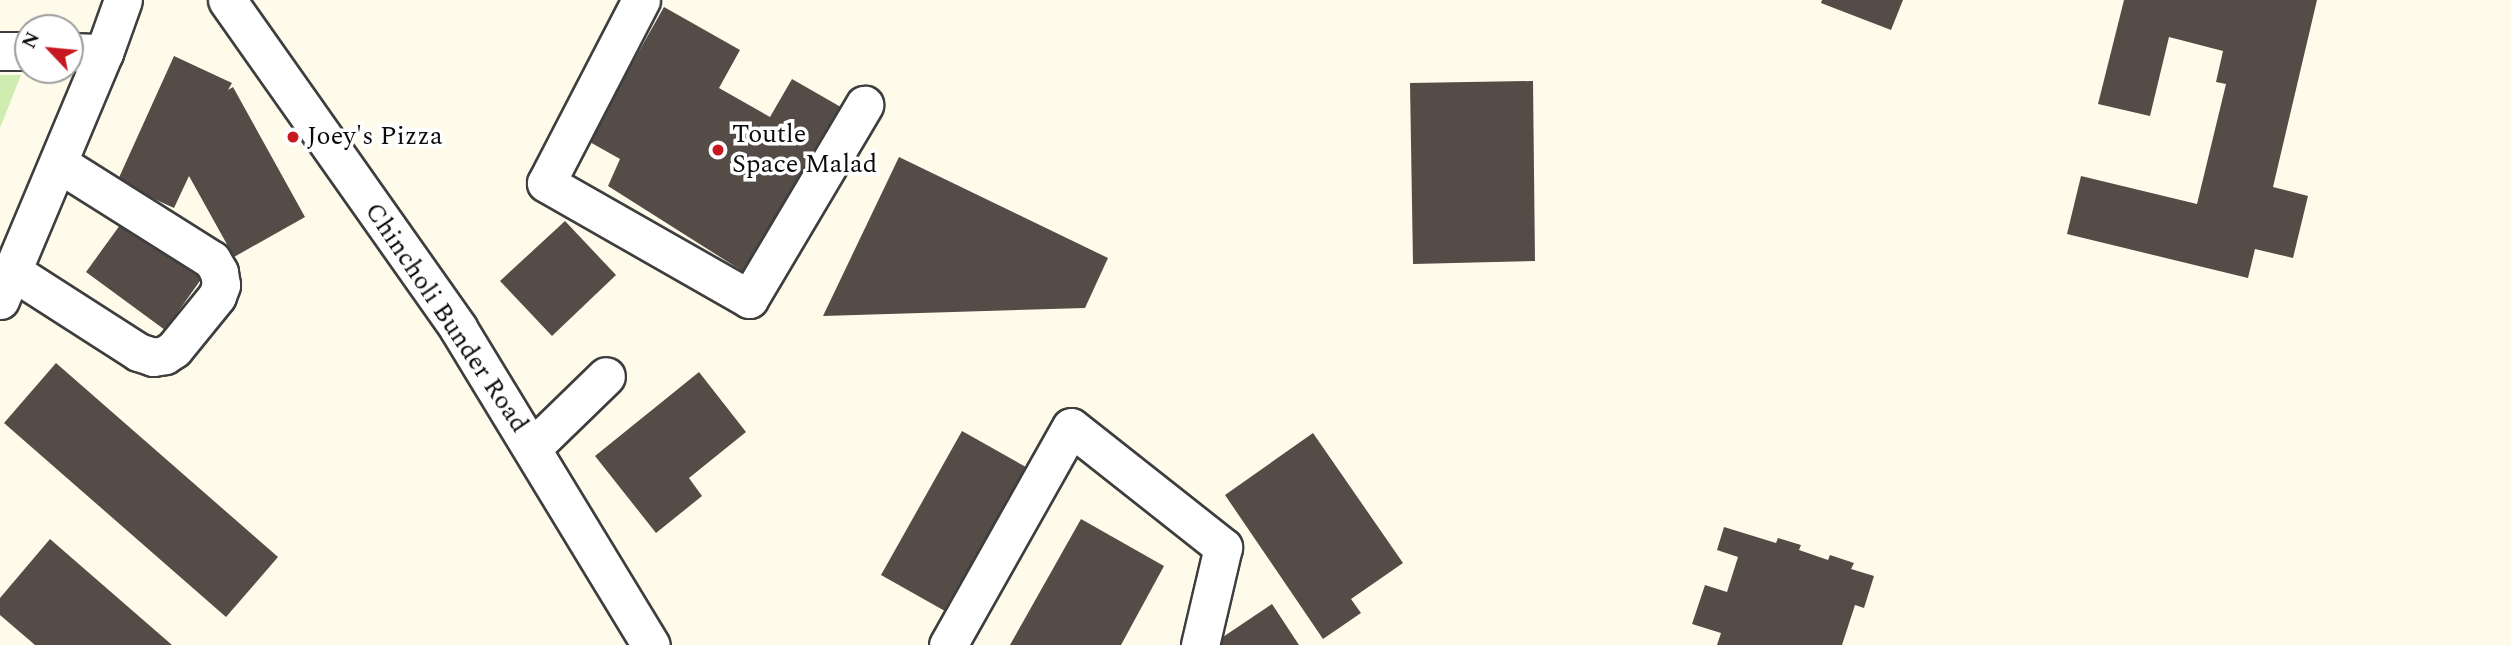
<!DOCTYPE html>
<html>
<head>
<meta charset="utf-8">
<style>
  body { margin:0 }
  #map { position:relative; width:2511px; height:645px; overflow:hidden; background:#fffbea; font-family:Spectral,serif }
  div>[style] { position:absolute }
  .green>* { inset:0; background:#cfedb0 }
  .building>* { inset:0; background:#554c47 }
  .roads { filter:drop-shadow(2px 0 #3e3e3e) drop-shadow(-2px 0 #3e3e3e) drop-shadow(0 2px #3e3e3e) drop-shadow(0 -2px #3e3e3e) }
  .minor>* { height:37px; margin:-18.5px; padding:0 18.5px; transform-origin:18.5px; border-radius:18.5px; background:#fff }
  .dots>* { width:19px; height:19px; translate:-50% -50%; box-sizing:border-box; border:4px solid #fff; border-radius:50% }
  span { translate:-50% -50%; white-space:nowrap; text-align:center; line-height:1.15; -webkit-text-stroke:7px #fff; paint-order:stroke }
  .poi-label { font-size:26px; color:#0b0b0b }
  .left { translate:0 -50%; text-align:left }
  .street-label { font-size:26px; color:#0b0b0b }
  .north { position:absolute; left:14px; top:14px; width:70px; height:70px; box-sizing:border-box; background:#fff; border:2px solid #9d9d9d; border-radius:50%; rotate:296deg; font-size:19px; font-weight:700; line-height:28px; text-align:center; color:#0b0b0b }
  .north::after { content:''; display:block; margin:auto; width:24px; height:32px; background:#c71820; clip-path:polygon(50% 0,100% 100%,50% 72%,0 100%) }
</style>
</head>
<body>
<div id="map">
  <div class="green">
    <i style="clip-path:polygon(0 75px,21px 75px,0 128px)"></i>
  </div>
  <div class="building">
    <i style="clip-path:polygon(1822px 0,1903px 0,1891px 30px,1821px 3px)"></i>
    <i style="clip-path:polygon(2124px 0,2317px 0,2273px 187px,2308px 196px,2293px 258px,2255px 249px,2248px 278px,2067px 234px,2081px 176px,2197px 204px,2226px 84px,2216px 82px,2223px 51px,2169px 37px,2150px 116px,2098px 104px)"></i>
    <i style="clip-path:polygon(664px 7px,740px 50px,719px 88px,770px 117px,792px 79px,853px 114px,758px 281px,608px 186px,620px 159px,588px 141px)"></i>
    <i style="clip-path:polygon(174px 56px,232px 83px,228px 90px,233px 87px,305px 217px,234px 257px,189px 176px,174px 208px,117px 182px)"></i>
    <i style="clip-path:polygon(1533px 81px,1535px 261px,1413px 264px,1410px 83px)"></i>
    <i style="clip-path:polygon(899px 157px,1108px 258px,1085px 308px,823px 316px)"></i>
    <i style="clip-path:polygon(128px 214px,207px 271px,165px 330px,86px 272px)"></i>
    <i style="clip-path:polygon(565px 221px,616px 275px,552px 336px,500px 281px)"></i>
    <i style="clip-path:polygon(56px 363px,278px 557px,226px 617px,4px 423px)"></i>
    <i style="clip-path:polygon(699px 372px,746px 432px,689px 478px,702px 496px,656px 533px,595px 456px)"></i>
    <i style="clip-path:polygon(962px 431px,1040px 475px,959px 619px,881px 575px)"></i>
    <i style="clip-path:polygon(1313px 433px,1403px 563px,1351px 599px,1361px 613px,1323px 639px,1225px 495px)"></i>
    <i style="clip-path:polygon(1081px 519px,1164px 566px,1121px 645px,1010px 645px)"></i>
    <i style="clip-path:polygon(1724px 527px,1776px 543px,1778px 538px,1801px 545px,1799px 550px,1828px 560px,1830px 555px,1854px 563px,1851px 569px,1874px 576px,1864px 608px,1855px 605px,1842px 645px,1717px 645px,1721px 633px,1692px 624px,1705px 585px,1727px 592px,1738px 557px,1717px 550px)"></i>
    <i style="clip-path:polygon(50px 539px,172px 645px,35px 645px,0 615px,0 598px)"></i>
    <i style="clip-path:polygon(1272px 604px,1299px 645px,1211px 645px)"></i>
  </div>
  <div class="roads">
    <div class="minor">
      <i style="left:227px;top:0;width:401px;rotate:54.8deg"></i>
      <i style="left:458px;top:328px;width:371px;rotate:58.7deg"></i>
      <i style="left:641px;top:0;width:206px;rotate:117.4deg"></i>
      <i style="left:546px;top:183px;width:234px;rotate:29.7deg"></i>
      <i style="left:749px;top:299px;width:226px;rotate:-59.3deg"></i>
      <i style="left:0;top:51px;width:28px"></i>
      <i style="left:70px;top:52px;width:34px;rotate:2deg"></i>
      <i style="left:12px;top:271px;width:150px;rotate:32.7deg"></i>
      <i style="left:138px;top:352px;width:16px;rotate:18deg"></i>
      <i style="left:153px;top:357px;width:12px;rotate:-9deg"></i>
      <i style="left:165px;top:355px;width:11px;rotate:-34deg"></i>
      <i style="left:174px;top:349px;width:68px;rotate:-50.9deg"></i>
      <i style="left:217px;top:296px;width:12px;rotate:-70deg"></i>
      <i style="left:221px;top:285px;width:13px;rotate:-99deg"></i>
      <i style="left:219px;top:272px;width:14px;rotate:-120deg"></i>
      <i style="left:212px;top:260px;width:182px;rotate:-147.8deg"></i>
      <i style="left:0;top:300px;width:268px;rotate:-67.2deg"></i>
      <i style="left:104px;top:53px;width:56px;rotate:-70.3deg"></i>
      <i style="left:532px;top:448px;width:103px;rotate:-44.2deg"></i>
      <i style="left:948px;top:645px;width:250px;rotate:-60.6deg"></i>
      <i style="left:1071px;top:427px;width:194px;rotate:38.3deg"></i>
      <i style="left:1223px;top:547px;width:101px;rotate:103.2deg"></i>
    </div>
  </div>
  <div class="dots">
    <i style="left:293px;top:137px;background:#c71820"></i>
    <i style="left:718px;top:150px;background:#c71820"></i>
  </div>
  <div class="poi-label">
    <span class="left" style="left:732px;top:150px">Toutle<br>Space Malad</span>
    <span class="left" style="left:307px;top:137px">Joey's Pizza</span>
  </div>
  <div class="street-label">
    <span style="left:446px;top:318px;rotate:56deg">Chincholi Bunder Road</span>
  </div>
  <div class="north">N</div>
</div>
</body>
</html>
